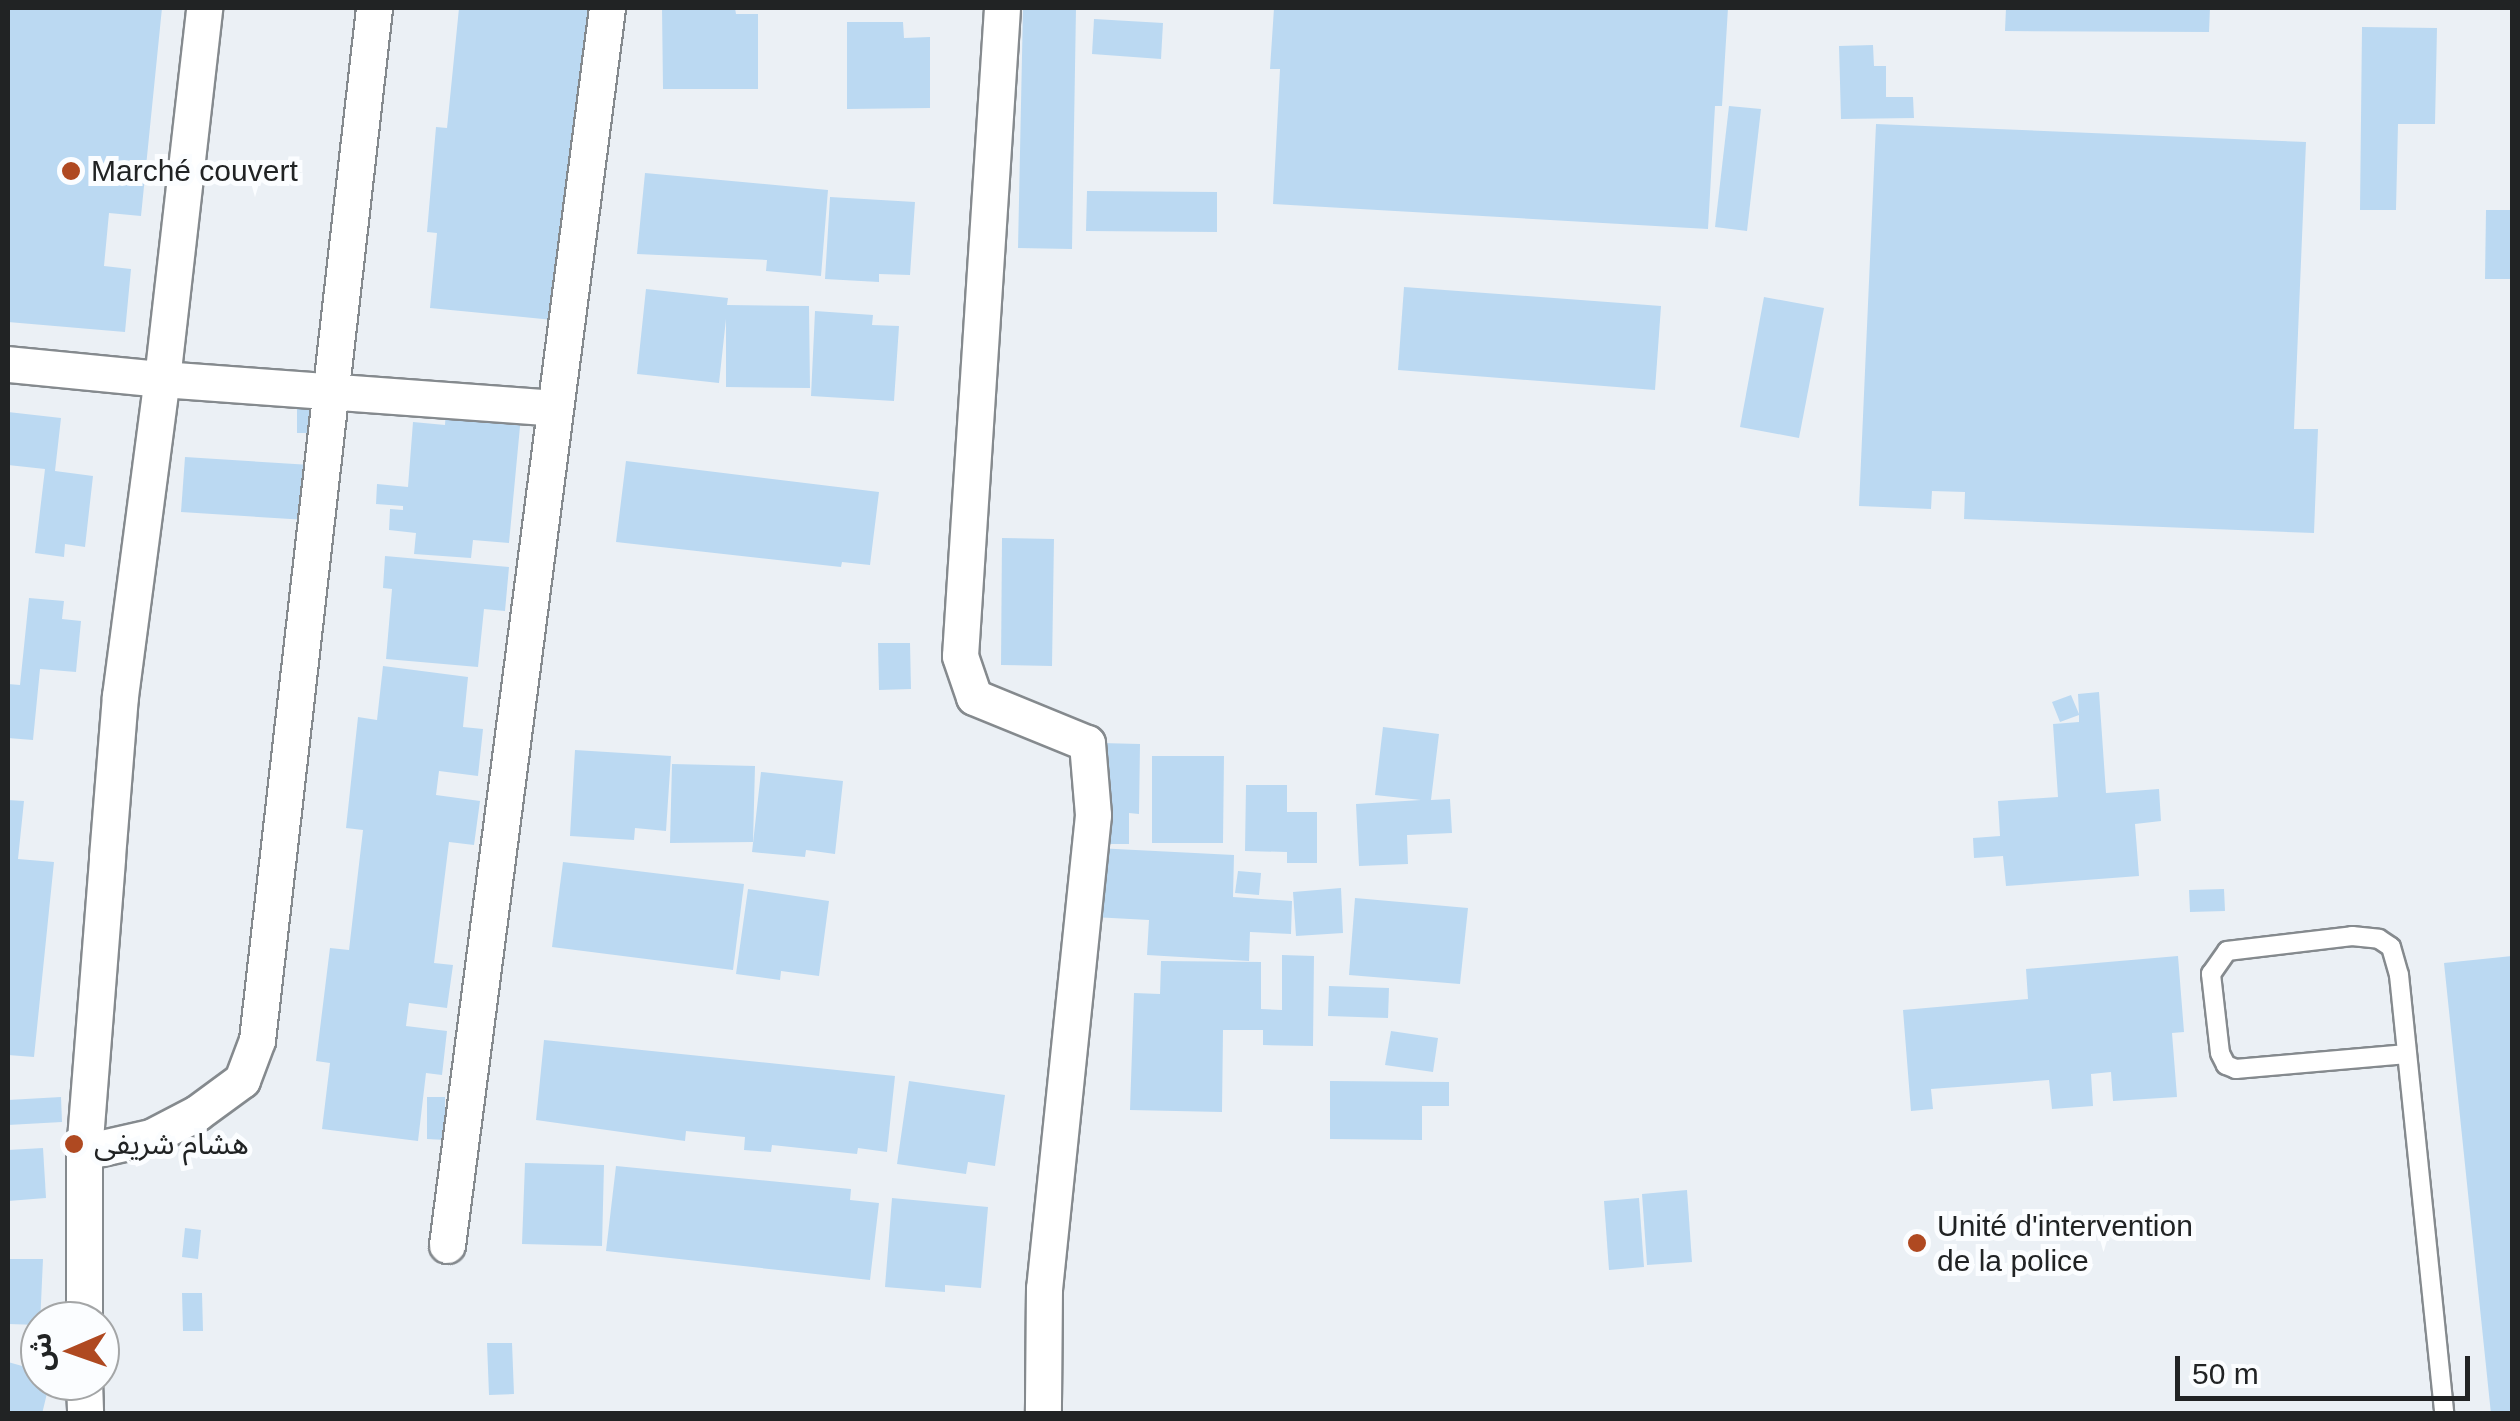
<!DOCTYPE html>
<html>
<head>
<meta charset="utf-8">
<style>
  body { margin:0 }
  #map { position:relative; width:2520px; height:1421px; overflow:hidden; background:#ebf0f5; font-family:Arial,"Noto Sans Arabic",sans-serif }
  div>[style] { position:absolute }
  .building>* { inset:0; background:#bbd9f2 }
  .roads { filter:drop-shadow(2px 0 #858a8e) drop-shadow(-2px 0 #858a8e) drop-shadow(0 2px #858a8e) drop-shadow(0 -2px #858a8e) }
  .lane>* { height:18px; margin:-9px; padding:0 9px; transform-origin:9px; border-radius:9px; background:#fff }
  .street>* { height:35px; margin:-17.5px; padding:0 17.5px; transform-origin:17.5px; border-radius:17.5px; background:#fff }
  .dots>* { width:28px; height:28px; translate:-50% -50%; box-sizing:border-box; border:5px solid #fbfdff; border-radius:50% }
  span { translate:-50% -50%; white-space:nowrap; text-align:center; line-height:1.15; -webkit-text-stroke:10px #fbfdff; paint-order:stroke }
  .poi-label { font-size:30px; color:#212324 }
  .left { translate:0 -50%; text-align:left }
  .frame { position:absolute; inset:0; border:10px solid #212324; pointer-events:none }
  .north { position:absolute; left:20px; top:1301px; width:100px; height:100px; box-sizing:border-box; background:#fbfdff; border:2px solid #a4a6a7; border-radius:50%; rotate:268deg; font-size:28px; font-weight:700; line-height:40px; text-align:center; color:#212324 }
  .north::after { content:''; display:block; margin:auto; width:35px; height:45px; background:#af4921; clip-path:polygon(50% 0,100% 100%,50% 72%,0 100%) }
  .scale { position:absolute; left:2175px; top:1356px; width:295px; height:45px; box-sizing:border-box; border:5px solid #212324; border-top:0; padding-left:12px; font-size:30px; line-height:35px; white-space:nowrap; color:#212324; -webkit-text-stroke:8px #fbfdff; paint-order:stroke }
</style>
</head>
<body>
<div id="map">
  <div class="building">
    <i style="clip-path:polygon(8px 8px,162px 8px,141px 216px,109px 213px,104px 266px,131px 269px,125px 332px,8px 322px)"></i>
    <i style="clip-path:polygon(459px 8px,594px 8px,563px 321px,430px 308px,437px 233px,427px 232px,436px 127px,447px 128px)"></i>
    <i style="clip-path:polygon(662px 8px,735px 8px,736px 14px,758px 14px,758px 89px,663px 89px)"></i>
    <i style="clip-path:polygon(1023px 8px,1076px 8px,1072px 249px,1018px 248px)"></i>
    <i style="clip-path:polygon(1274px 8px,1728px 8px,1722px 106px,1715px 106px,1708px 229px,1273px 204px,1280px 69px,1270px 69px)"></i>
    <i style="clip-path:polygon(2006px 8px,2210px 8px,2209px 32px,2005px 31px)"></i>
    <i style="clip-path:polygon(1094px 19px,1163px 23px,1161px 59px,1092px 54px)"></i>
    <i style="clip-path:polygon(847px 22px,903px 22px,904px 38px,930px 37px,930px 108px,847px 109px)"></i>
    <i style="clip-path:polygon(2362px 27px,2437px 28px,2435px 124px,2398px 124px,2396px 210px,2360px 210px)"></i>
    <i style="clip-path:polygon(1873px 45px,1874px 66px,1886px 66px,1886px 97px,1913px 97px,1914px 118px,1841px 119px,1839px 46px)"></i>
    <i style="clip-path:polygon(1729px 106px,1761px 109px,1747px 231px,1715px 227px)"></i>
    <i style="clip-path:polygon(1876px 124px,2306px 142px,2294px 429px,2318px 429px,2314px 533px,1964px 519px,1965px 492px,1932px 491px,1931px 509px,1859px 506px)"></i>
    <i style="clip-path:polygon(645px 173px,828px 190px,821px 276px,766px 271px,767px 260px,637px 254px)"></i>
    <i style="clip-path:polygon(1087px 191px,1217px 192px,1217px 232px,1086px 231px)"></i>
    <i style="clip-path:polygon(830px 197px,915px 202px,910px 275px,879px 274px,879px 282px,825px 279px)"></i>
    <i style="clip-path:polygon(2486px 210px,2512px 210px,2512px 279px,2485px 279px)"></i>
    <i style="clip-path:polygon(1404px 287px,1661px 306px,1655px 390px,1398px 370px)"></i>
    <i style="clip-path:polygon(646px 289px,728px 298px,727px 305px,809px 306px,810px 388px,726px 387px,726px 319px,719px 383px,637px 374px)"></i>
    <i style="clip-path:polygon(1764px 297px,1824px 308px,1799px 438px,1740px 427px)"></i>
    <i style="clip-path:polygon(815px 311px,873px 315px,872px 325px,899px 326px,894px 401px,811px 396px)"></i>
    <i style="clip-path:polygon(297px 396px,320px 397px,319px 433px,297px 433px)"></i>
    <i style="clip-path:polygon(446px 410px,521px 416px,509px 543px,473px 540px,471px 558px,414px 554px,416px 533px,389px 530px,390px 509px,403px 510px,403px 506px,376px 504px,377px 484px,408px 487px,413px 422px,445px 425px)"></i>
    <i style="clip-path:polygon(8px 412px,61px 418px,55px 471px,93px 476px,85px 547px,65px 544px,64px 557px,35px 553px,45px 469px,8px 465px)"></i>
    <i style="clip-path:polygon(185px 457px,311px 465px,307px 520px,181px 512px)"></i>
    <i style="clip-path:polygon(626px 461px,879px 492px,870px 565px,842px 562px,841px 567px,616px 542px)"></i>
    <i style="clip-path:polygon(1002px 538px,1054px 539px,1052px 666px,1001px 665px)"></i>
    <i style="clip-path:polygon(385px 556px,509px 567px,505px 611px,484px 609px,478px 667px,386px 659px,392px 589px,383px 588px)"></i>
    <i style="clip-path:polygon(29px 598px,64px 601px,62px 619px,81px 621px,76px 672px,40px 669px,33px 740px,8px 738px,8px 684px,20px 685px)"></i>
    <i style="clip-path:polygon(878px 643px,910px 643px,911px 689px,879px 690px)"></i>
    <i style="clip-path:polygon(383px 666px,468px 677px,463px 727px,483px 729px,478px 776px,439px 771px,436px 795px,480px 801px,474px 845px,449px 842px,434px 963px,453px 965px,447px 1008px,409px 1003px,406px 1026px,447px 1031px,442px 1075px,426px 1073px,418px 1141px,322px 1129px,330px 1063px,316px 1061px,330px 948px,349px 950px,363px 830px,346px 828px,358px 717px,377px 720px)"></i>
    <i style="clip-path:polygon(2099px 692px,2106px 793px,2159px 789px,2161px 821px,2135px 824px,2139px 876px,2006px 886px,2003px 856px,1974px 858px,1973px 838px,2000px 836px,1998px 801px,2058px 797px,2053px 724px,2079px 722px,2079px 715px,2060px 722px,2052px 702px,2071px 695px,2079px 714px,2078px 694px)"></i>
    <i style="clip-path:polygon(1383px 727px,1439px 734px,1431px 800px,1450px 799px,1452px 833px,1407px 835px,1408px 864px,1359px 866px,1356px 804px,1421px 800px,1375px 795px)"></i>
    <i style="clip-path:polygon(1101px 743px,1140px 744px,1139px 814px,1129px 813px,1129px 844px,1100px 844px)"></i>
    <i style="clip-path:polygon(575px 750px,671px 756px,666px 831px,635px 828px,634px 840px,570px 836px)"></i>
    <i style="clip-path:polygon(1152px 756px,1224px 756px,1223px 843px,1152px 843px)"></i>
    <i style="clip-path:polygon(672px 764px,755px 766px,753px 842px,670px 843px)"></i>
    <i style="clip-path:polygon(761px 772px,843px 781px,835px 854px,806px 850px,805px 857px,752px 852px)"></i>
    <i style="clip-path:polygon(1246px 785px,1287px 785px,1287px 812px,1317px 812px,1317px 863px,1287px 863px,1287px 852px,1245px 851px)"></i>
    <i style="clip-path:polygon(8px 800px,24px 801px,18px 859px,54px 862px,34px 1057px,8px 1055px)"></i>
    <i style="clip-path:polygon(1096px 848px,1234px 855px,1233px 897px,1292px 901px,1291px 934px,1250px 932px,1249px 961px,1147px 955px,1149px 920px,1093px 917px)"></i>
    <i style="clip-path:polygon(563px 862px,744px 884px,733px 970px,552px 947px)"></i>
    <i style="clip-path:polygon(1238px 871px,1261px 873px,1259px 895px,1235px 893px)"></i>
    <i style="clip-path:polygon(1341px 888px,1343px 933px,1296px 936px,1293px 892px)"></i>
    <i style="clip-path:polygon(748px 889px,829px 901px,819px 976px,781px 971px,780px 980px,736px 974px)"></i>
    <i style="clip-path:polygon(2224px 889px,2225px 911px,2190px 912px,2189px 890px)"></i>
    <i style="clip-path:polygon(1355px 898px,1468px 908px,1460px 984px,1349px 975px)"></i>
    <i style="clip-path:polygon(1282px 955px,1314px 956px,1313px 1046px,1263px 1045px,1263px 1030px,1223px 1030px,1222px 1112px,1130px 1110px,1134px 993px,1160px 994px,1161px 961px,1261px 962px,1261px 1009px,1282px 1010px)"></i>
    <i style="clip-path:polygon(2178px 956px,2184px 1032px,2172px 1033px,2177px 1097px,2113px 1101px,2111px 1072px,2091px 1074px,2093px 1106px,2052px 1109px,2049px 1080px,1931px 1089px,1933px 1109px,1911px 1111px,1903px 1010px,2028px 999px,2026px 969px)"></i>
    <i style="clip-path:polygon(2512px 956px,2512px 1414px,2491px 1414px,2444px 963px)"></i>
    <i style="clip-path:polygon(1329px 986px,1389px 988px,1388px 1018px,1328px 1016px)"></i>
    <i style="clip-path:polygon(1391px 1031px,1438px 1038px,1433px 1072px,1385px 1065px)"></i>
    <i style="clip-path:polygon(544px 1040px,895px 1076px,887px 1152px,858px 1148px,857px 1154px,772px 1145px,771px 1152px,744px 1150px,745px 1137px,686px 1131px,685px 1141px,536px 1120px)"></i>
    <i style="clip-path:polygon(909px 1081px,1005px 1095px,995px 1166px,968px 1162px,966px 1174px,897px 1164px)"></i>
    <i style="clip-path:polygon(1330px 1081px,1449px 1082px,1449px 1106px,1422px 1106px,1422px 1140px,1330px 1139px)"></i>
    <i style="clip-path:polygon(61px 1097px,62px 1122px,8px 1125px,8px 1100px)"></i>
    <i style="clip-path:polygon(427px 1097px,445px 1097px,445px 1140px,427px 1139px)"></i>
    <i style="clip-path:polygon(43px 1148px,46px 1198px,8px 1201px,8px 1150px)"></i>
    <i style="clip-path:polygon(525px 1163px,604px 1165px,602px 1246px,522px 1244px)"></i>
    <i style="clip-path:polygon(616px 1166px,851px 1189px,850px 1200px,879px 1203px,870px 1280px,606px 1251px)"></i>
    <i style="clip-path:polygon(1687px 1190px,1692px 1262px,1647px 1265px,1642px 1194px)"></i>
    <i style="clip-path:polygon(892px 1198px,988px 1207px,981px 1288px,945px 1285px,945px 1292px,885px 1287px)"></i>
    <i style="clip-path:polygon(1639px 1198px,1644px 1267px,1609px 1270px,1604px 1201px)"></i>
    <i style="clip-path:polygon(185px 1228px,201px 1230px,198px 1259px,182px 1257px)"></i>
    <i style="clip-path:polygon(8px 1259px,43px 1259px,40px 1325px,8px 1324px)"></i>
    <i style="clip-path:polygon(182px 1293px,202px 1293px,203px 1331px,183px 1331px)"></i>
    <i style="clip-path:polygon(487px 1343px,512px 1343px,514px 1394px,489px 1395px)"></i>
    <i style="clip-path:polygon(8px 1362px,40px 1371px,40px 1381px,50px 1381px,42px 1414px,8px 1414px)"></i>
  </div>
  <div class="roads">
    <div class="lane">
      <i style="left:2407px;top:1054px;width:172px;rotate:175deg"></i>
      <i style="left:2236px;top:1069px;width:11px;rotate:-158deg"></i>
      <i style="left:2226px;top:1065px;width:13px;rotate:-117deg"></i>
      <i style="left:2220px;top:1053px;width:80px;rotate:-96.5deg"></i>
      <i style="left:2211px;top:974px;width:28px;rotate:-55deg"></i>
      <i style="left:2227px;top:951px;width:126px;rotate:-6.8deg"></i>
      <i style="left:2352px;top:936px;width:27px;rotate:6deg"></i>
      <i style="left:2379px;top:939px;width:14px;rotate:34deg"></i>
      <i style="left:2391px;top:947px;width:29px;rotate:74deg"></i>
      <i style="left:2399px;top:975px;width:441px;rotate:84.1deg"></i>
    </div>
    <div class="street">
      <i style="left:1002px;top:8px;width:649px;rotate:93.71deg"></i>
      <i style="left:960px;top:656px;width:43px;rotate:71.1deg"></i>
      <i style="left:974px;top:697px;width:122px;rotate:22.2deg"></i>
      <i style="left:1087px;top:743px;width:72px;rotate:85.2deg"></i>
      <i style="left:1093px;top:815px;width:476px;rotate:95.9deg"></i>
      <i style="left:1044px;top:1288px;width:126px;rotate:90.5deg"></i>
      <i style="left:8px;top:364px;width:155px;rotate:5.6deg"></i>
      <i style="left:162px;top:379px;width:373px;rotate:-83.5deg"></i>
      <i style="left:84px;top:1152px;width:69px;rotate:-12.6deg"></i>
      <i style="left:151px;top:1137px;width:52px;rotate:-27.6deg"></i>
      <i style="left:197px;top:1113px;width:56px;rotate:-36.3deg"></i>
      <i style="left:242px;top:1080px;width:43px;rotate:-69.4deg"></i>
      <i style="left:257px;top:1040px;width:1039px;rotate:-83.53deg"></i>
      <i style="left:447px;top:1245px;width:1247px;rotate:-82.63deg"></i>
      <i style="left:84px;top:1321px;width:169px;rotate:-90deg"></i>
      <i style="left:84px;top:1152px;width:296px;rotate:-85.5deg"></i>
      <i style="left:107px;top:857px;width:162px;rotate:-85.4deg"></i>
      <i style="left:120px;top:696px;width:320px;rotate:-82.5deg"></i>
      <i style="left:162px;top:379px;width:394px;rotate:4.2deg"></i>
      <i style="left:84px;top:1381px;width:33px;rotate:88deg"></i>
    </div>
  </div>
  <div class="dots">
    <i style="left:71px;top:171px;background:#af4921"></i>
    <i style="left:74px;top:1144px;background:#af4921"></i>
    <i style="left:1917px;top:1243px;background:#af4921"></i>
  </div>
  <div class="poi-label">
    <span class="left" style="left:91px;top:171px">Marché couvert</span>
    <span class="left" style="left:94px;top:1144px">هشام شريفى</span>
    <span class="left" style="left:1937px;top:1243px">Unité d'intervention<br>de la police</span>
  </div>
  <div class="frame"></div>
  <div class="north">ش</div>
  <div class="scale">50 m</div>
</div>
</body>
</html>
